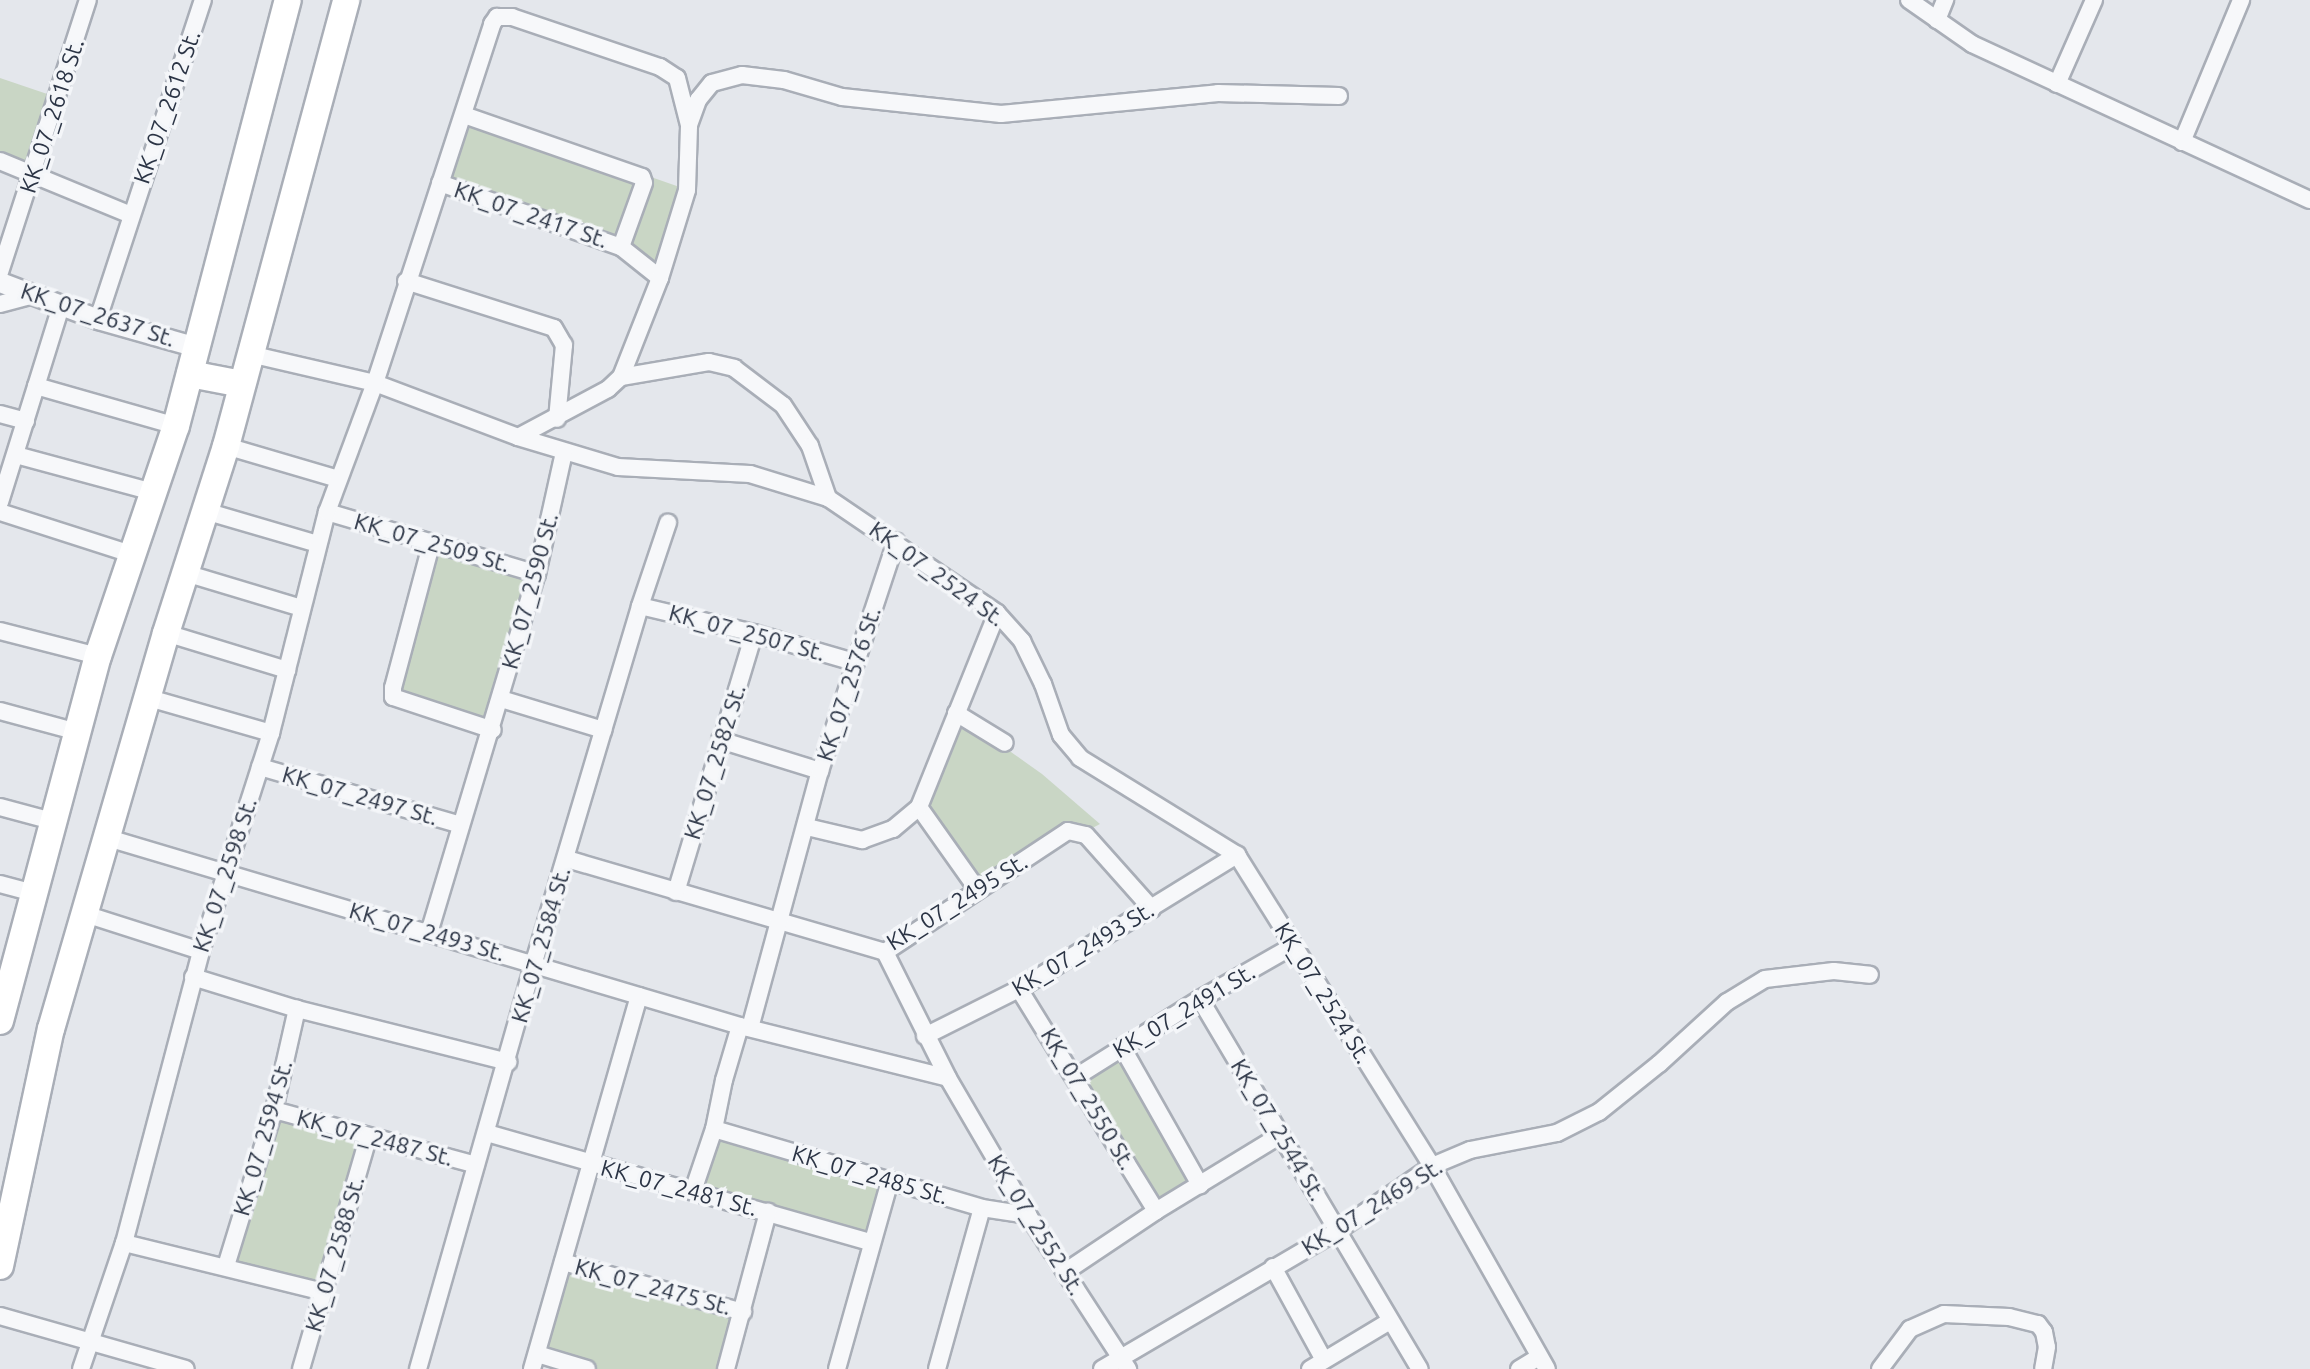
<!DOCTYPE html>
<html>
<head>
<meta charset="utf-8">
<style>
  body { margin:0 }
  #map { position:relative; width:2310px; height:1369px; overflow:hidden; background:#e4e7ec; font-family:Ubuntu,sans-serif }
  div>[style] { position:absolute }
  .green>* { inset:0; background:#c9d6c5 }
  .roads { filter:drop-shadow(2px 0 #a9aeb7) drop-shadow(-2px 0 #a9aeb7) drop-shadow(0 2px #a9aeb7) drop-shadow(0 -2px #a9aeb7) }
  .minor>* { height:16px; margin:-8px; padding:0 8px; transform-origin:8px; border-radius:8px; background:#f7f8fa }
  .tertiary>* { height:19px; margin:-9.5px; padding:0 9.5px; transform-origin:9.5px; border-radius:9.5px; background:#f7f8fa }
  .trunk>* { height:26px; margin:-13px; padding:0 13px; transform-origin:13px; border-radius:13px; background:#fff }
  span { translate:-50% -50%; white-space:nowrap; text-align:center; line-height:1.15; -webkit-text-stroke:7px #f4f6f9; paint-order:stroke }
  .street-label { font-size:23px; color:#2b3445 }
</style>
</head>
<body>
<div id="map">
  <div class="green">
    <i style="clip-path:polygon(0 78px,59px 98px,34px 175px,0 161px)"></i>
    <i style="clip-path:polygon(465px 112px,691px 191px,665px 264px,439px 182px)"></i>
    <i style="clip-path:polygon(431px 545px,537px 574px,493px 730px,393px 688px)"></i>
    <i style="clip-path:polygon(956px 713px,1042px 774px,1100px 824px,977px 889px,919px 807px)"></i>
    <i style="clip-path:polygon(1122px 1047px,1200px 1185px,1156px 1211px,1076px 1077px)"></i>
    <i style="clip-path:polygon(274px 1110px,368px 1138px,324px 1292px,226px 1266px)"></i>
    <i style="clip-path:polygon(714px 1129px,890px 1180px,870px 1242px,693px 1191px)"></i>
    <i style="clip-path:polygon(563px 1262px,743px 1312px,726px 1369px,587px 1369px,537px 1354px)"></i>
  </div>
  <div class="roads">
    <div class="minor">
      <i style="left:1909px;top:0;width:77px;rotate:34.9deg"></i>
      <i style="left:1972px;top:44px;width:372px;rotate:24.8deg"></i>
      <i style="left:1937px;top:20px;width:22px;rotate:-68deg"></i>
      <i style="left:2057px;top:84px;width:92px;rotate:-66.2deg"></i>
      <i style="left:464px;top:115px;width:188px;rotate:19.2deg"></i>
      <i style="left:642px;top:177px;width:6px;rotate:72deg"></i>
      <i style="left:644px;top:183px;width:68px;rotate:109.8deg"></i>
      <i style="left:2182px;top:142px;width:154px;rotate:-67.4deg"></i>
      <i style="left:0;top:161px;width:142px;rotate:22.4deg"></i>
      <i style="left:440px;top:183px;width:192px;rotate:19.5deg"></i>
      <i style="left:621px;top:247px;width:50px;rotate:38.5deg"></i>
      <i style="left:0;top:272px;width:286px;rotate:-72.1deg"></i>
      <i style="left:406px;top:281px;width:155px;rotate:17.6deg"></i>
      <i style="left:554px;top:328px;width:20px;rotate:60deg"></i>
      <i style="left:564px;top:345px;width:74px;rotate:95.4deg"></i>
      <i style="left:0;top:304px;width:35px;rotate:-15deg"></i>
      <i style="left:98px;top:319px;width:336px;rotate:-71.8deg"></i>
      <i style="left:250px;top:354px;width:128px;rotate:13.1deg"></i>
      <i style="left:375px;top:383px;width:153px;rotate:20.7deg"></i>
      <i style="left:518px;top:437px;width:104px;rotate:16.7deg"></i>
      <i style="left:618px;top:467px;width:132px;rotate:3deg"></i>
      <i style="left:750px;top:474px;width:82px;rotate:17.1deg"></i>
      <i style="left:828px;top:498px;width:204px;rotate:34.2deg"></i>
      <i style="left:997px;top:613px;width:38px;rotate:48deg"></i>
      <i style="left:1022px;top:641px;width:48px;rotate:64deg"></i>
      <i style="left:1043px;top:684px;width:54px;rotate:70.6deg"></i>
      <i style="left:1061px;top:735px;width:30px;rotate:50deg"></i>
      <i style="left:1080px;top:758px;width:185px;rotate:31.7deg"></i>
      <i style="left:1237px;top:855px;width:367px;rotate:57.9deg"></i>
      <i style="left:1432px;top:1166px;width:233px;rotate:60.5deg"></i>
      <i style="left:621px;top:377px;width:89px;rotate:-9.7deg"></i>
      <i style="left:709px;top:362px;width:26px;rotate:13deg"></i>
      <i style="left:734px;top:368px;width:61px;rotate:37.1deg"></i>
      <i style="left:783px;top:405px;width:49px;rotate:56.6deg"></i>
      <i style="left:810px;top:446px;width:55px;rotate:70.9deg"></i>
      <i style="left:36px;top:386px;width:146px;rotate:15.9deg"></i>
      <i style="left:0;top:414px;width:27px;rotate:15deg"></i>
      <i style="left:518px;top:437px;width:102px;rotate:-28.1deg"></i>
      <i style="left:608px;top:389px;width:18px;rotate:-43deg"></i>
      <i style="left:621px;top:377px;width:106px;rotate:-68.5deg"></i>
      <i style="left:660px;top:278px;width:92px;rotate:-72.9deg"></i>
      <i style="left:687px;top:190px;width:65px;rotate:-88.2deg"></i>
      <i style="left:689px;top:125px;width:27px;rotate:-70deg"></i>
      <i style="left:698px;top:100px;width:22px;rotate:-51deg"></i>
      <i style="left:712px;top:83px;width:31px;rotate:-15deg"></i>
      <i style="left:742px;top:75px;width:42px;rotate:6.8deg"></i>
      <i style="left:784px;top:80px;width:60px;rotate:16.3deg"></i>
      <i style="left:842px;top:97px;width:160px;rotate:6.1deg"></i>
      <i style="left:1001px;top:114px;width:218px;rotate:-5.5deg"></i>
      <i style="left:1218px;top:93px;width:121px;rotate:1.4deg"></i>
      <i style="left:226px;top:446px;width:117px;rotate:16.4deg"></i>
      <i style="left:16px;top:455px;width:142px;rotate:15.1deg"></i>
      <i style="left:0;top:502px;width:205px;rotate:-72.7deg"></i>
      <i style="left:205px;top:511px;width:118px;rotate:16.3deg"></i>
      <i style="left:0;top:512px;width:138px;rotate:17.8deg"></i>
      <i style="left:327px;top:512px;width:219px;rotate:16.4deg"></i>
      <i style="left:431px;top:545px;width:148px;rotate:104.9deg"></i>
      <i style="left:393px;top:688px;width:9px;rotate:90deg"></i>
      <i style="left:393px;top:697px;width:105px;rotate:18.3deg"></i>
      <i style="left:185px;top:573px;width:122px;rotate:16.7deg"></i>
      <i style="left:640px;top:606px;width:117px;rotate:13.3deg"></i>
      <i style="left:754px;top:633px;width:104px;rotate:16.2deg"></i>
      <i style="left:0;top:631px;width:101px;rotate:14.3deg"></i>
      <i style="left:166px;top:633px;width:127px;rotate:17deg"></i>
      <i style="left:149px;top:698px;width:127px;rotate:16deg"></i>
      <i style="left:501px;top:699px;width:107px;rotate:16.9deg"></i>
      <i style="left:0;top:711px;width:81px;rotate:15.1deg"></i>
      <i style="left:956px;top:713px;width:57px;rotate:31.5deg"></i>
      <i style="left:720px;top:740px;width:105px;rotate:17.2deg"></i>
      <i style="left:260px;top:767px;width:209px;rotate:16.1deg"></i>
      <i style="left:0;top:807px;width:54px;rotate:15.1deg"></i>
      <i style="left:807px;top:827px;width:57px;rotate:13.3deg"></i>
      <i style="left:862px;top:840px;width:33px;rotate:-20deg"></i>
      <i style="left:893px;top:829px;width:34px;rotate:-40deg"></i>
      <i style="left:108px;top:838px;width:659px;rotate:16.57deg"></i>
      <i style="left:740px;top:1026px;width:214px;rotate:14deg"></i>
      <i style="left:567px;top:859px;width:331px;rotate:16.3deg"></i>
      <i style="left:0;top:884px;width:35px;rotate:15deg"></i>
      <i style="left:977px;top:889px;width:100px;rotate:-125.3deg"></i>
      <i style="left:919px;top:807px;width:209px;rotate:-68.1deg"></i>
      <i style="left:676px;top:892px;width:270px;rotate:-73.2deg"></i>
      <i style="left:85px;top:914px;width:122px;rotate:17.7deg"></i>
      <i style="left:429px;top:933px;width:375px;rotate:-73.3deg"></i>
      <i style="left:537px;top:574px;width:125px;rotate:-77.5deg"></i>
      <i style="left:885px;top:952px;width:141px;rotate:63.4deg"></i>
      <i style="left:948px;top:1078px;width:159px;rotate:59.7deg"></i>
      <i style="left:1028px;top:1215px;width:184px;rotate:57deg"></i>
      <i style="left:885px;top:952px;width:219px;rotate:-33.5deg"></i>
      <i style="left:1068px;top:831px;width:18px;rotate:13deg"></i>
      <i style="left:1086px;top:835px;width:99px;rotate:48.3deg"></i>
      <i style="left:193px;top:977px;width:109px;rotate:17.1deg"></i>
      <i style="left:297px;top:1009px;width:218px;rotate:14.1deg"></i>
      <i style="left:1019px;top:989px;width:261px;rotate:58.3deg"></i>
      <i style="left:1200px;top:999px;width:430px;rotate:59.3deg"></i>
      <i style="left:750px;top:1028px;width:266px;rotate:-74.8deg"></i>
      <i style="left:820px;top:771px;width:242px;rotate:-71.7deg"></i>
      <i style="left:925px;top:1036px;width:105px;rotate:-26.6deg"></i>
      <i style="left:1019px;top:989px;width:256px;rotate:-31.6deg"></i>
      <i style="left:1122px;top:1047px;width:159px;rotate:60.5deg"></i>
      <i style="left:1076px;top:1077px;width:146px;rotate:-32.2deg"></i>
      <i style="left:1200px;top:999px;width:107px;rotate:-29.7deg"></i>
      <i style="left:274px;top:1110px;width:209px;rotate:15.2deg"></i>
      <i style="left:714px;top:1129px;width:279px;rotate:16.4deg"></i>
      <i style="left:982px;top:1208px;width:47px;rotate:8.7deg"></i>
      <i style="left:487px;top:1133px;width:398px;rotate:15.9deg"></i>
      <i style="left:693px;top:1191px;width:65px;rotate:-71.3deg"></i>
      <i style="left:714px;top:1129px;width:50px;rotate:-78.5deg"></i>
      <i style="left:724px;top:1080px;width:56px;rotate:-73.5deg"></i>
      <i style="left:124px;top:1243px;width:206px;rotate:13.8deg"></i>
      <i style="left:563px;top:1262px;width:187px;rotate:15.5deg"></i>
      <i style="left:226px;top:1266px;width:163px;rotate:-72.9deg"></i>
      <i style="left:274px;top:1110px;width:104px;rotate:-77.2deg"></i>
      <i style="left:1273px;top:1267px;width:106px;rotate:61.3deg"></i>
      <i style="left:1065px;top:1272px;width:110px;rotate:-33.8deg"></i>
      <i style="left:1156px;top:1211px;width:144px;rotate:-31.4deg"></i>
      <i style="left:0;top:1316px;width:193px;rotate:15.9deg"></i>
      <i style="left:537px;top:1354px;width:52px;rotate:16.7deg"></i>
      <i style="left:81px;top:1369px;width:133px;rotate:-71.2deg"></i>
      <i style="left:124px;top:1243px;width:302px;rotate:-75.2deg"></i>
      <i style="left:201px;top:951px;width:229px;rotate:-72.2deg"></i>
      <i style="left:271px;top:733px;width:228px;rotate:-75.8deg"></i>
      <i style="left:327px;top:512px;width:138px;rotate:-69.6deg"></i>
      <i style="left:375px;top:383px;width:378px;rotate:-71.9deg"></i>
      <i style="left:492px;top:24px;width:9px;rotate:-54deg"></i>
      <i style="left:497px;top:17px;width:15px"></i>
      <i style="left:512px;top:17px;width:156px;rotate:18.7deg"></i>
      <i style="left:660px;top:67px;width:20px;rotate:33deg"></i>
      <i style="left:677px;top:78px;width:49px;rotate:75.7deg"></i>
      <i style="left:301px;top:1369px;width:241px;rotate:-73.8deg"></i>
      <i style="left:418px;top:1369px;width:423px;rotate:-74.1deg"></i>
      <i style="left:534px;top:962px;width:371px;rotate:-73.4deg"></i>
      <i style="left:640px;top:606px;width:88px;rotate:-71.4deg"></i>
      <i style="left:532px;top:1369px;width:388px;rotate:-74deg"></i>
      <i style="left:726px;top:1369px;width:163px;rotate:-75deg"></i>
      <i style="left:837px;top:1369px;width:196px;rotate:-74.3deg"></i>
      <i style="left:937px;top:1369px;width:167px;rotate:-74.4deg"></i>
      <i style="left:1102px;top:1369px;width:275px;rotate:-30.4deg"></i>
      <i style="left:1339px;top:1230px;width:113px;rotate:-34.5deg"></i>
      <i style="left:1432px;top:1166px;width:41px;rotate:-22.8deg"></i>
      <i style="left:1470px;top:1150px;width:89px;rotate:-11.1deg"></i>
      <i style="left:1557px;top:1133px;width:47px;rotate:-26.6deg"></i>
      <i style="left:1599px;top:1112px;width:77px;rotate:-38.7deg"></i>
      <i style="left:1659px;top:1064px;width:92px;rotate:-42.4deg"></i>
      <i style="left:1727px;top:1002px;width:44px;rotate:-31.2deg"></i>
      <i style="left:1765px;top:979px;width:69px;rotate:-6.6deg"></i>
      <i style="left:1834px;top:971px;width:36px;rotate:6deg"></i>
      <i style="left:1310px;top:1369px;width:93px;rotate:-31deg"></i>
      <i style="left:1519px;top:1369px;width:23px;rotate:-31deg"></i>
      <i style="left:1880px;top:1369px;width:50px;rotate:-53.1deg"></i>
      <i style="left:1910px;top:1329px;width:37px;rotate:-24deg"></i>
      <i style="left:1944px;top:1314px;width:65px;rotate:2.6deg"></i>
      <i style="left:2009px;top:1317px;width:30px;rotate:14deg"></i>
      <i style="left:2038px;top:1324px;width:10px;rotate:53deg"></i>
      <i style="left:2044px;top:1332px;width:15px;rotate:79deg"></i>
      <i style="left:2047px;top:1347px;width:22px;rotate:100deg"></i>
    </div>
    <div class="tertiary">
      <i style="left:0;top:282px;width:105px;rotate:20.7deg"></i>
      <i style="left:98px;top:319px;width:102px;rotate:15.9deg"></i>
    </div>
    <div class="trunk">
      <i style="left:190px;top:374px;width:53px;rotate:10.9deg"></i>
      <i style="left:0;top:1021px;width:378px;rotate:-75deg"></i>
      <i style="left:98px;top:656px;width:243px;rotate:-71.3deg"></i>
      <i style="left:176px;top:426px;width:440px;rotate:-75.3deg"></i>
      <i style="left:0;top:1266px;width:242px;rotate:-77.9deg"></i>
      <i style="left:51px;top:1029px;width:412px;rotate:-73.8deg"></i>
      <i style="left:166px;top:633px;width:196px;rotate:-72.2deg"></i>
      <i style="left:226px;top:446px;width:462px;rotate:-74.9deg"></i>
    </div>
  </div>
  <div class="street-label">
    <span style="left:167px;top:107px;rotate:-71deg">KK_07_2612 St.</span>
    <span style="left:52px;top:116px;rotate:-72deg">KK_07_2618 St.</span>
    <span style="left:531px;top:215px;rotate:19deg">KK_07_2417 St.</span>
    <span style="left:98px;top:315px;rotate:18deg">KK_07_2637 St.</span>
    <span style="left:432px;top:543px;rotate:16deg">KK_07_2509 St.</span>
    <span style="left:937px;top:574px;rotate:36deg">KK_07_2524 St.</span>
    <span style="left:530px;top:591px;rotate:-75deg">KK_07_2590 St.</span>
    <span style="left:747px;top:633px;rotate:15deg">KK_07_2507 St.</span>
    <span style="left:849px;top:684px;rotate:-72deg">KK_07_2576 St.</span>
    <span style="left:715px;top:762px;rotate:-73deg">KK_07_2582 St.</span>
    <span style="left:360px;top:796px;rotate:16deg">KK_07_2497 St.</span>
    <span style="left:225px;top:875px;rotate:-72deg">KK_07_2598 St.</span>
    <span style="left:957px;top:902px;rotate:-32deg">KK_07_2495 St.</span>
    <span style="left:427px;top:932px;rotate:16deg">KK_07_2493 St.</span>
    <span style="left:541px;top:945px;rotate:-74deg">KK_07_2584 St.</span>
    <span style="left:1083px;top:949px;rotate:-31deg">KK_07_2493 St.</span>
    <span style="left:1323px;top:993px;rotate:58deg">KK_07_2524 St.</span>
    <span style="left:1184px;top:1011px;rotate:-31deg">KK_07_2491 St.</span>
    <span style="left:1088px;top:1099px;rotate:59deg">KK_07_2550 St.</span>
    <span style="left:1278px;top:1130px;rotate:59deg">KK_07_2544 St.</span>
    <span style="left:263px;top:1138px;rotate:-74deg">KK_07_2594 St.</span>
    <span style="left:375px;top:1138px;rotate:15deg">KK_07_2487 St.</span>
    <span style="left:870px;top:1175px;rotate:16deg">KK_07_2485 St.</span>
    <span style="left:679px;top:1188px;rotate:15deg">KK_07_2481 St.</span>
    <span style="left:1372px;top:1207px;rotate:-32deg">KK_07_2469 St.</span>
    <span style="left:1036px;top:1225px;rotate:58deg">KK_07_2552 St.</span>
    <span style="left:335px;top:1254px;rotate:-74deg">KK_07_2588 St.</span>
    <span style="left:653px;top:1287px;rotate:15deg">KK_07_2475 St.</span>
  </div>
</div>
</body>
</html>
